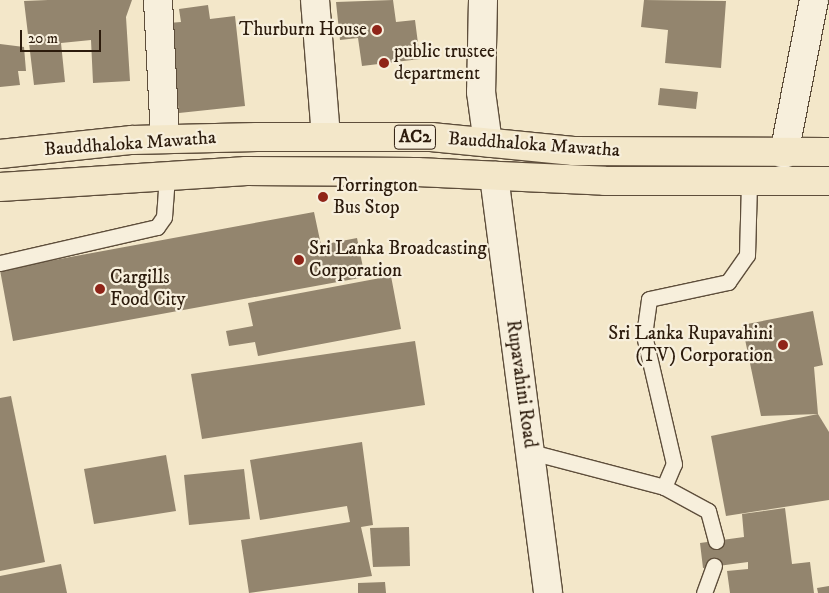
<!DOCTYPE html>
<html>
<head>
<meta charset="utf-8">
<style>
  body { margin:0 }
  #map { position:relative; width:829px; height:593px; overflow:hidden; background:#f3e7c9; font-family:"IM FELL DW Pica",serif }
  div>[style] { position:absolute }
  .building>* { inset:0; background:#93856e }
  .roads { filter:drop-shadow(1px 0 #5e4e3b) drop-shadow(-1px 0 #5e4e3b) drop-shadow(0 1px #5e4e3b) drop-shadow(0 -1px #5e4e3b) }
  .service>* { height:15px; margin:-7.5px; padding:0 7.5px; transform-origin:7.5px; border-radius:7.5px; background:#f7efdc }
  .minor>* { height:28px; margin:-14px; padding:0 14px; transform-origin:14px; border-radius:14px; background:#f7efdc }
  .tertiary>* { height:28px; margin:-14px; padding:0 14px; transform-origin:14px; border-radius:14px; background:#f7efdc }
  .secondary>* { height:28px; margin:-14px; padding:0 14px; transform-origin:14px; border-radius:14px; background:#f7efdc }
  .primary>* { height:28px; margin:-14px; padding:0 14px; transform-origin:14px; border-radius:14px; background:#f3e7c9 }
  .dots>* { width:14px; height:14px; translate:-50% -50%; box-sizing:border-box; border:2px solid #f7efdc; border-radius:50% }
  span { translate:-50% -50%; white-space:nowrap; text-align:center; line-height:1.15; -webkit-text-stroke:4.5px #f7efdc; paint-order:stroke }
  .shield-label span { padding:1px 4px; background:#f7efdc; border:1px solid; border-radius:4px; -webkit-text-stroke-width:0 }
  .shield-label { font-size:18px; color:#2c1b0c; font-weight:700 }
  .poi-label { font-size:19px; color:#2c1b0c }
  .right { translate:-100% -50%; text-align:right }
  .left { translate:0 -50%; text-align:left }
  .street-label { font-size:19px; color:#2c1b0c }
  .scale { position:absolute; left:20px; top:30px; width:81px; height:22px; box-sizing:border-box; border:2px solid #2c1b0c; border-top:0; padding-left:6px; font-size:15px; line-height:18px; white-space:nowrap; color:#2c1b0c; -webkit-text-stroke:4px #f7efdc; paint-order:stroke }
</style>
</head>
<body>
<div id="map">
  <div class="building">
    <i style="clip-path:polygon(48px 0,132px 0,126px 17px,130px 81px,93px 83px,91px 40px,61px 43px,65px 82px,34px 85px,24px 1px)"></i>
    <i style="clip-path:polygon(393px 0,396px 22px,415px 20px,420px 59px,362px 66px,358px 38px,340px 40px,336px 2px)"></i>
    <i style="clip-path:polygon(644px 0,726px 1px,721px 68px,665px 63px,668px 30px,641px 27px)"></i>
    <i style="clip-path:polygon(208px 5px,210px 19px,235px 16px,245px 106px,179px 113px,168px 23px,181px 22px,179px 9px)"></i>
    <i style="clip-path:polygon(0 44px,24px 47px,26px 71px,18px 71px,20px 85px,0 87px)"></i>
    <i style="clip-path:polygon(660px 88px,698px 92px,696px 109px,658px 105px)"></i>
    <i style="clip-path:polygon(314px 212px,321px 245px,357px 238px,365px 277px,13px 341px,0 270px)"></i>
    <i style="clip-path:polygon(391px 276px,401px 329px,258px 356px,255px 342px,229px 346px,226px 331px,253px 326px,248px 303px)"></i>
    <i style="clip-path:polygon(813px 311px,823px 365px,814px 367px,818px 414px,761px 416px,742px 325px)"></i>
    <i style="clip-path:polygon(415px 341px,425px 405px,202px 439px,191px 374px)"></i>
    <i style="clip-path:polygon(11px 396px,45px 562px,0 571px,0 398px)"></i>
    <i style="clip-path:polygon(818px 414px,829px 432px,829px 500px,726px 516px,711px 436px)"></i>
    <i style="clip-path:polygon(362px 442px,373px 525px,361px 527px,372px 576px,249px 593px,241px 540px,350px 522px,347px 506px,260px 520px,250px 460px)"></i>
    <i style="clip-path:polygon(166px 455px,176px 511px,94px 524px,84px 469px)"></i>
    <i style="clip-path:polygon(244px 469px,250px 519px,189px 525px,184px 475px)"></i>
    <i style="clip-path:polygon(785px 508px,792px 564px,810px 562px,814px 593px,730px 593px,727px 571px,748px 569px,748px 562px,703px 568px,700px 543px,744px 537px,742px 514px)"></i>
    <i style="clip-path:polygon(409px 527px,410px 566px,373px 567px,370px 528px)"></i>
    <i style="clip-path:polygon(61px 564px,67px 593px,0 593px,0 576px)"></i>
    <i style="clip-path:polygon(385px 582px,386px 593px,358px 593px,358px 583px)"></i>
    <i style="clip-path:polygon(829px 586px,829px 593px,818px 593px,817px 588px)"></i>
  </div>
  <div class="roads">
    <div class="service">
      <i style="left:0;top:263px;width:161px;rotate:-12.9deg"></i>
      <i style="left:157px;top:227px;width:12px;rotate:-55deg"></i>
      <i style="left:164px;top:217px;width:41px;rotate:-85.8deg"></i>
      <i style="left:531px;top:452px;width:138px;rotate:14.7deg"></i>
      <i style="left:664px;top:487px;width:25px;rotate:-67deg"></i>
      <i style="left:674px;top:464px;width:132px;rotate:-103.1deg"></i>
      <i style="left:644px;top:335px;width:36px;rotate:-82deg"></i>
      <i style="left:649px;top:299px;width:81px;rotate:-12.1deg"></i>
      <i style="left:728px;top:282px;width:33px;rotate:-55deg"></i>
      <i style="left:747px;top:255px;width:72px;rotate:-88.4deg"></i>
      <i style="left:664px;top:487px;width:50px;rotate:28.6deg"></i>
      <i style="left:708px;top:511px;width:31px;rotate:75deg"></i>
      <i style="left:704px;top:593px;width:29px;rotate:-70deg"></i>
    </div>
    <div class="minor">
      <i style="left:158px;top:0;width:139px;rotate:87.1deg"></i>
      <i style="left:784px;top:154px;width:157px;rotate:-79deg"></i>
      <i style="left:494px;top:176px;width:420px;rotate:82.6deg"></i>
    </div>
    <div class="tertiary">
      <i style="left:315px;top:0;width:137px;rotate:85.4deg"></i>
    </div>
    <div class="secondary">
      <i style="left:483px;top:0;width:92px;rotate:91.2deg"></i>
      <i style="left:481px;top:92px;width:51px;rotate:82.2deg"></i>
    </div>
    <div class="primary">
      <i style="left:0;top:154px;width:133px;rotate:-6.1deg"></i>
      <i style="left:132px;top:140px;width:125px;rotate:-1.4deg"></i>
      <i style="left:257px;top:137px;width:174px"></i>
      <i style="left:431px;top:137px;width:143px;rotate:5.6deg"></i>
      <i style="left:573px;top:151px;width:256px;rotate:0.2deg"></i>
      <i style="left:0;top:187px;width:247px;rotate:-3.7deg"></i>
      <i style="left:246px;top:171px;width:171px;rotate:0.3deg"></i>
      <i style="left:417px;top:172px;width:188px;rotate:2.7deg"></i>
      <i style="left:605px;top:181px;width:224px"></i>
    </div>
  </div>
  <div class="dots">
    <i style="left:377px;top:30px;background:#8f2418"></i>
    <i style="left:384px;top:63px;background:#8f2418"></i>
    <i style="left:323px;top:197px;background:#8f2418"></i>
    <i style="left:299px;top:260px;background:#8f2418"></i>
    <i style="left:100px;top:289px;background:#8f2418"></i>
    <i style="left:783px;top:345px;background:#8f2418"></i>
  </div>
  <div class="shield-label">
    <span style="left:415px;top:137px">AC2</span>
  </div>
  <div class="poi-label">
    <span class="right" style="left:367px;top:30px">Thurburn House</span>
    <span class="left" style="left:394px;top:63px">public trustee<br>department</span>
    <span class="left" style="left:333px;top:197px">Torrington<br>Bus Stop</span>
    <span class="left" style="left:309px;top:260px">Sri Lanka Broadcasting<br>Corporation</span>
    <span class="left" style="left:110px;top:289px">Cargills<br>Food City</span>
    <span class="right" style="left:773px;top:345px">Sri Lanka Rupavahini<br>(TV) Corporation</span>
  </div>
  <div class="street-label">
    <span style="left:130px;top:144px;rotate:-4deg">Bauddhaloka Mawatha</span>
    <span style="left:534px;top:145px;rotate:4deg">Bauddhaloka Mawatha</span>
    <span style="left:521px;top:384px;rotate:82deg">Rupavahini Road</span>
  </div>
  <div class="scale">20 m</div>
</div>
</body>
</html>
